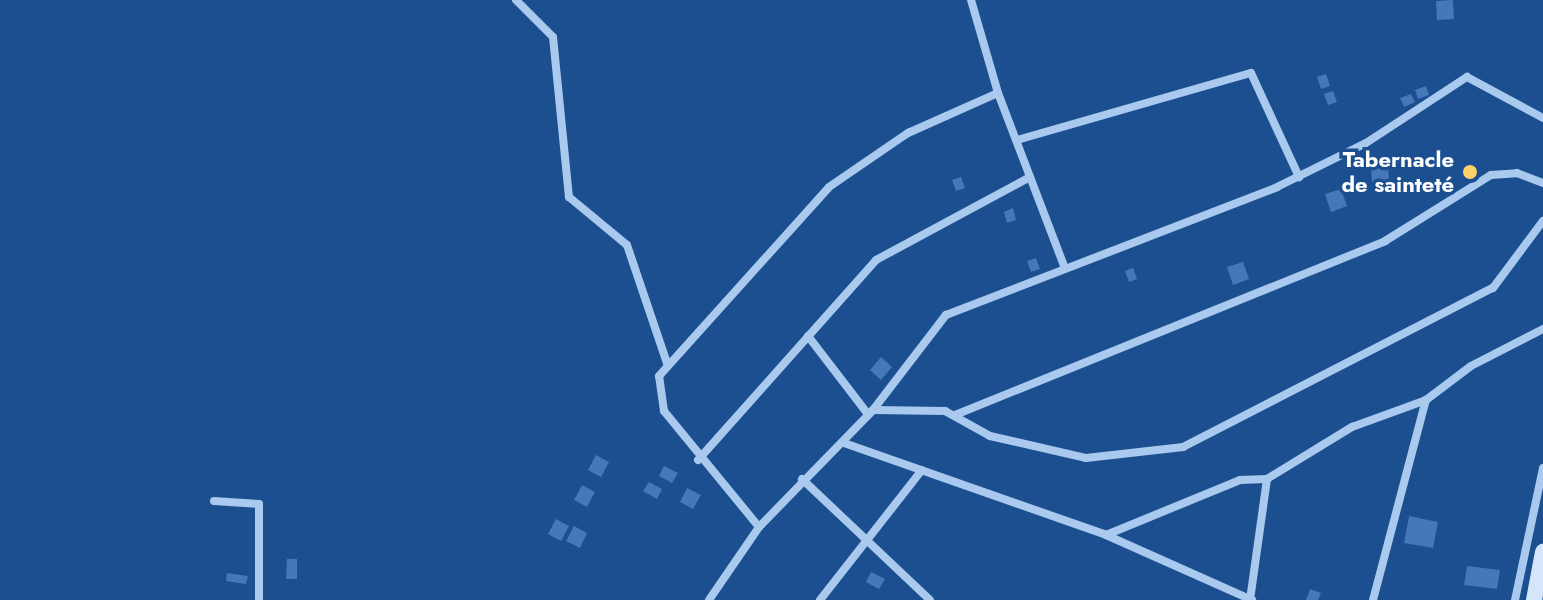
<!DOCTYPE html>
<html>
<head>
<meta charset="utf-8">
<style>
  body { margin:0 }
  #map { position:relative; width:1543px; height:600px; overflow:hidden; background:#1b4f8f; font-family:Jost,sans-serif }
  div>[style] { position:absolute }
  .building>* { inset:0; background:#4478b7 }
  .street>* { height:8px; margin:-4px; padding:0 4px; transform-origin:4px; border-radius:4px; background:#a9c9ee }
  .secondary>* { height:16px; margin:-8px; padding:0 8px; transform-origin:8px; border-radius:8px; background:#d6e6fa }
  .dots>* { width:22px; height:22px; translate:-50% -50%; box-sizing:border-box; border:4px solid #1b4f8f; border-radius:50% }
  span { translate:-50% -50%; white-space:nowrap; text-align:center; line-height:1.15; -webkit-text-stroke:7px #1b4f8f; paint-order:stroke }
  .poi-label { font-size:22px; color:#fff; font-weight:700 }
  .right { translate:-100% -50%; text-align:right }
</style>
</head>
<body>
<div id="map">
  <div class="building">
    <i style="clip-path:polygon(1453px 0,1454px 19px,1437px 20px,1436px 1px)"></i>
    <i style="clip-path:polygon(1326px 74px,1330px 86px,1321px 89px,1317px 77px)"></i>
    <i style="clip-path:polygon(1426px 86px,1429px 95px,1418px 99px,1415px 90px)"></i>
    <i style="clip-path:polygon(1333px 91px,1337px 102px,1328px 105px,1324px 94px)"></i>
    <i style="clip-path:polygon(1411px 94px,1415px 102px,1404px 107px,1400px 98px)"></i>
    <i style="clip-path:polygon(1388px 166px,1389px 180px,1372px 182px,1371px 168px)"></i>
    <i style="clip-path:polygon(961px 177px,965px 188px,956px 191px,952px 180px)"></i>
    <i style="clip-path:polygon(1341px 189px,1347px 206px,1331px 212px,1325px 194px)"></i>
    <i style="clip-path:polygon(1013px 208px,1016px 220px,1007px 223px,1004px 212px)"></i>
    <i style="clip-path:polygon(1036px 258px,1040px 269px,1031px 272px,1027px 261px)"></i>
    <i style="clip-path:polygon(1243px 262px,1249px 279px,1233px 285px,1227px 267px)"></i>
    <i style="clip-path:polygon(1133px 268px,1137px 279px,1129px 282px,1125px 271px)"></i>
    <i style="clip-path:polygon(881px 357px,892px 367px,881px 380px,870px 370px)"></i>
    <i style="clip-path:polygon(596px 455px,609px 462px,601px 477px,588px 470px)"></i>
    <i style="clip-path:polygon(664px 466px,678px 473px,672px 483px,659px 476px)"></i>
    <i style="clip-path:polygon(649px 482px,662px 489px,657px 499px,643px 491px)"></i>
    <i style="clip-path:polygon(582px 485px,595px 492px,587px 507px,574px 500px)"></i>
    <i style="clip-path:polygon(687px 488px,701px 495px,693px 509px,680px 502px)"></i>
    <i style="clip-path:polygon(1409px 516px,1438px 522px,1433px 548px,1404px 543px)"></i>
    <i style="clip-path:polygon(556px 519px,569px 526px,561px 541px,548px 534px)"></i>
    <i style="clip-path:polygon(574px 526px,587px 533px,580px 548px,566px 541px)"></i>
    <i style="clip-path:polygon(287px 559px,297px 559px,297px 579px,286px 579px)"></i>
    <i style="clip-path:polygon(1467px 566px,1500px 570px,1497px 589px,1464px 585px)"></i>
    <i style="clip-path:polygon(871px 572px,885px 579px,879px 589px,866px 582px)"></i>
    <i style="clip-path:polygon(227px 573px,248px 576px,246px 584px,226px 581px)"></i>
    <i style="clip-path:polygon(1310px 589px,1321px 593px,1318px 600px,1306px 600px)"></i>
  </div>
  <div class="street">
    <i style="left:516px;top:0;width:52px;rotate:45deg"></i>
    <i style="left:553px;top:37px;width:161px;rotate:84.3deg"></i>
    <i style="left:569px;top:197px;width:75px;rotate:39.6deg"></i>
    <i style="left:627px;top:245px;width:125px;rotate:71.3deg"></i>
    <i style="left:971px;top:0;width:97px;rotate:73.8deg"></i>
    <i style="left:998px;top:93px;width:187px;rotate:69.1deg"></i>
    <i style="left:1017px;top:140px;width:243px;rotate:-16deg"></i>
    <i style="left:1251px;top:73px;width:115px;rotate:65.2deg"></i>
    <i style="left:808px;top:336px;width:97px;rotate:52.5deg"></i>
    <i style="left:873px;top:410px;width:72px;rotate:0.8deg"></i>
    <i style="left:945px;top:411px;width:51px;rotate:29.1deg"></i>
    <i style="left:990px;top:436px;width:98px;rotate:12.9deg"></i>
    <i style="left:1086px;top:458px;width:98px;rotate:-6.5deg"></i>
    <i style="left:1183px;top:447px;width:348px;rotate:-27.2deg"></i>
    <i style="left:1493px;top:288px;width:84px;rotate:-53.3deg"></i>
    <i style="left:955px;top:415px;width:464px;rotate:-22deg"></i>
    <i style="left:1385px;top:241px;width:125px;rotate:-31.9deg"></i>
    <i style="left:1491px;top:175px;width:26px;rotate:-4deg"></i>
    <i style="left:1517px;top:173px;width:28px;rotate:21deg"></i>
    <i style="left:844px;top:443px;width:278px;rotate:19.3deg"></i>
    <i style="left:1106px;top:535px;width:160px;rotate:24deg"></i>
    <i style="left:698px;top:460px;width:268px;rotate:-48.3deg"></i>
    <i style="left:876px;top:260px;width:175px;rotate:-28.3deg"></i>
    <i style="left:802px;top:479px;width:176px;rotate:43.4deg"></i>
    <i style="left:214px;top:501px;width:45px;rotate:3.8deg"></i>
    <i style="left:259px;top:504px;width:96px;rotate:90deg"></i>
    <i style="left:759px;top:527px;width:150px;rotate:-129.3deg"></i>
    <i style="left:664px;top:411px;width:35px;rotate:-98deg"></i>
    <i style="left:659px;top:376px;width:254px;rotate:-48deg"></i>
    <i style="left:829px;top:187px;width:96px;rotate:-34.4deg"></i>
    <i style="left:908px;top:133px;width:98px;rotate:-24deg"></i>
    <i style="left:1106px;top:535px;width:145px;rotate:-22.3deg"></i>
    <i style="left:1240px;top:480px;width:27px;rotate:-2deg"></i>
    <i style="left:1267px;top:479px;width:100px;rotate:-31.5deg"></i>
    <i style="left:1352px;top:427px;width:79px;rotate:-20deg"></i>
    <i style="left:1426px;top:400px;width:56px;rotate:-37.1deg"></i>
    <i style="left:1471px;top:366px;width:81px;rotate:-27.2deg"></i>
    <i style="left:709px;top:600px;width:88px;rotate:-55.6deg"></i>
    <i style="left:759px;top:527px;width:163px;rotate:-45.7deg"></i>
    <i style="left:873px;top:410px;width:120px;rotate:-52.5deg"></i>
    <i style="left:946px;top:315px;width:355px;rotate:-21.1deg"></i>
    <i style="left:1277px;top:187px;width:99px;rotate:-26.3deg"></i>
    <i style="left:1366px;top:143px;width:121px;rotate:-33.2deg"></i>
    <i style="left:1467px;top:77px;width:86px;rotate:28.3deg"></i>
    <i style="left:820px;top:600px;width:165px;rotate:-51.9deg"></i>
    <i style="left:1250px;top:600px;width:122px;rotate:-82deg"></i>
    <i style="left:1373px;top:600px;width:207px;rotate:-75.2deg"></i>
    <i style="left:1515px;top:600px;width:135px;rotate:-78deg"></i>
  </div>
  <div class="secondary">
    <i style="left:1534px;top:600px;width:49px;rotate:-79.4deg"></i>
  </div>
  <div class="dots">
    <i style="left:1470px;top:172px;background:#ffd166"></i>
  </div>
  <div class="poi-label">
    <span class="right" style="left:1454px;top:172px">Tabernacle<br>de sainteté</span>
  </div>
</div>
</body>
</html>
